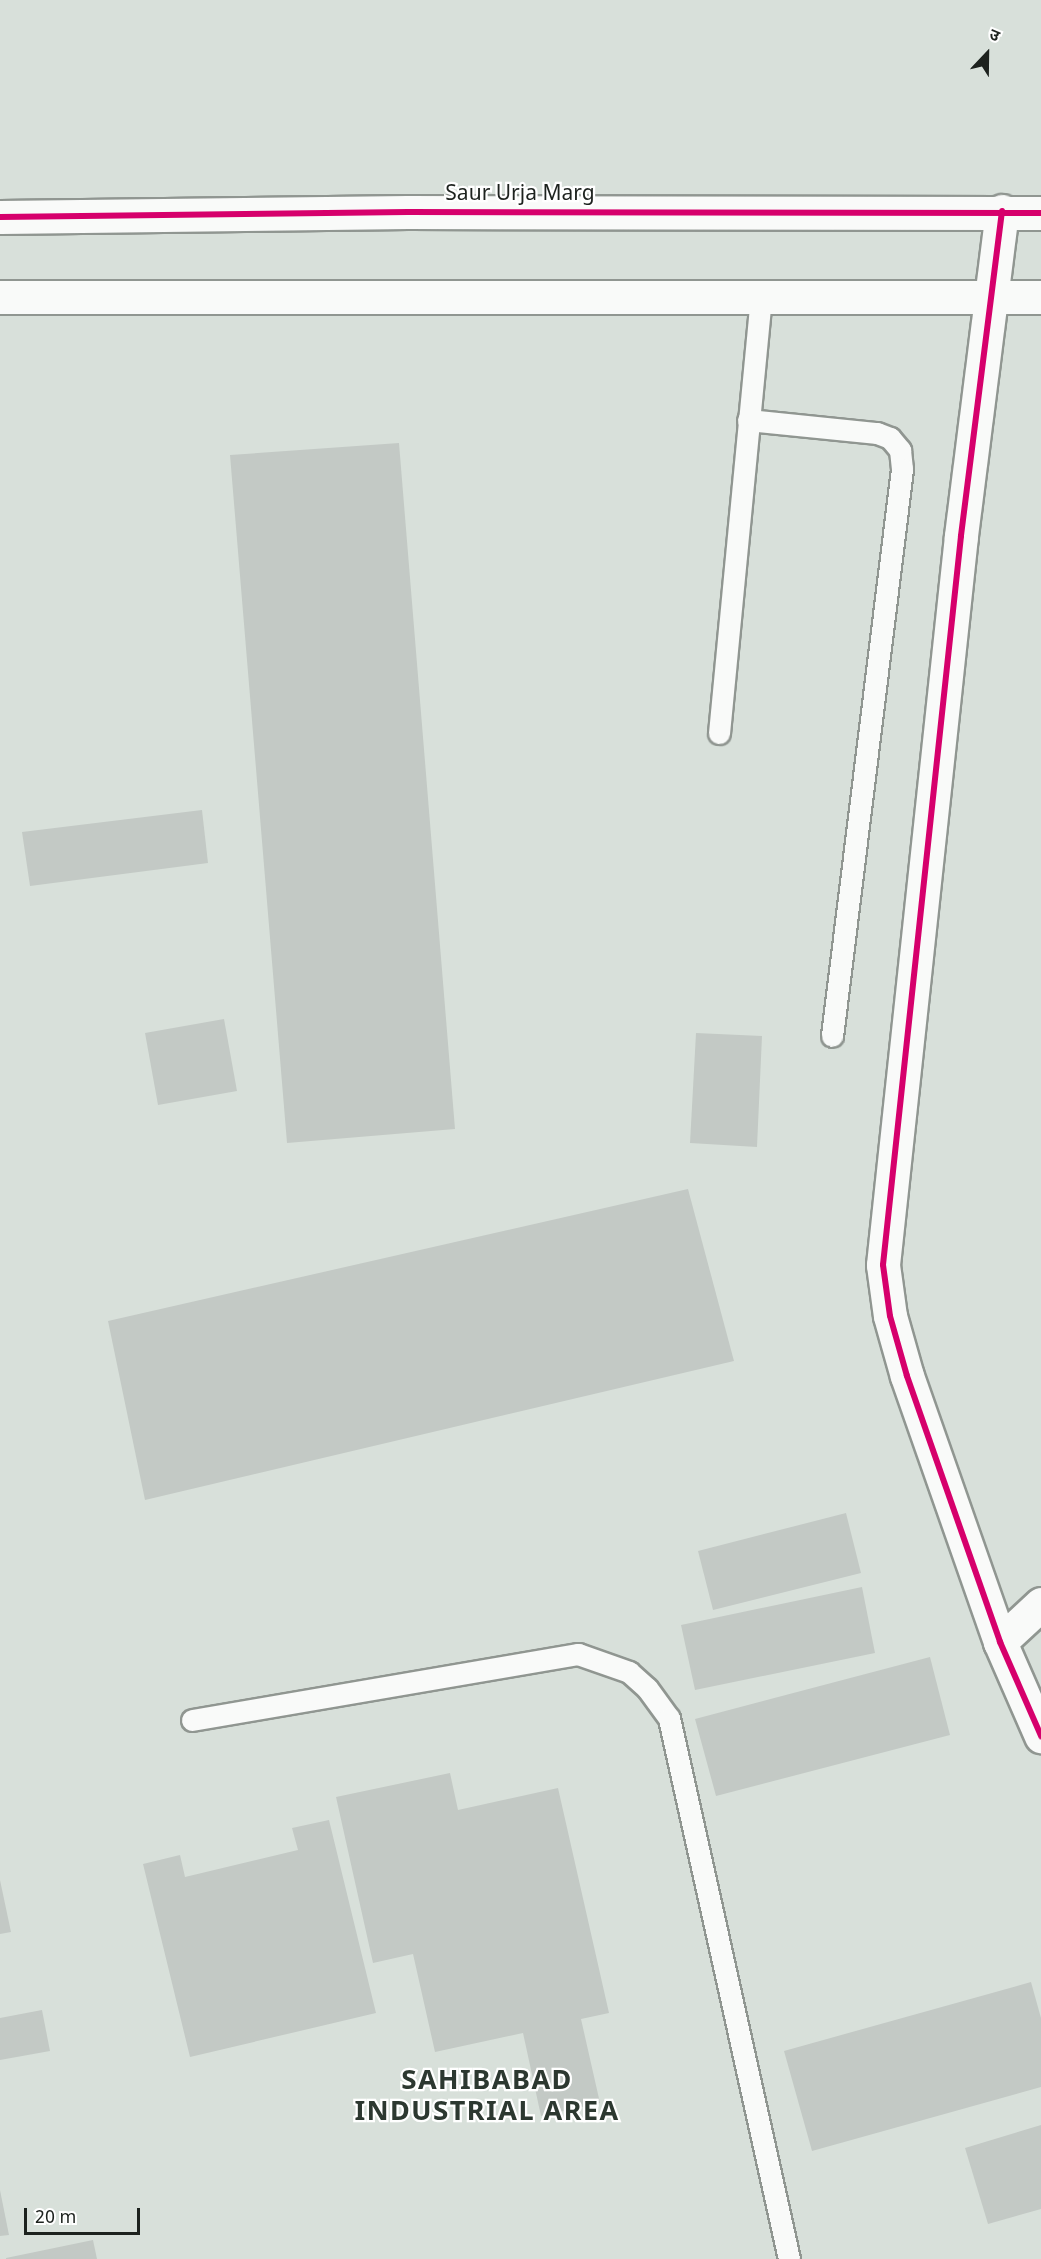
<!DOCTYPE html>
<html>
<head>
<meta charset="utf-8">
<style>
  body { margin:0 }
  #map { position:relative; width:1041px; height:2259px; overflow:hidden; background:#d8e0da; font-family:Georgia,"Noto Sans Devanagari",serif }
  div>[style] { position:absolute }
  .building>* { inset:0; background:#c3c9c5 }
  .roads { filter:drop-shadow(2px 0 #909691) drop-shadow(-2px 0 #909691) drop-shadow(0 2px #909691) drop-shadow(0 -2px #909691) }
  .service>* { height:21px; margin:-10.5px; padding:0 10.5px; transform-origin:10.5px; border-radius:10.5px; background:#f9faf9 }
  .minor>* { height:33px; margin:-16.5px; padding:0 16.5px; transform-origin:16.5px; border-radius:16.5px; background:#f9faf9 }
  .tertiary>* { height:33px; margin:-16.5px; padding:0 16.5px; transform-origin:16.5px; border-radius:16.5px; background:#f9faf9 }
  .cycleway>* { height:6px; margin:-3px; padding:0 3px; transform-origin:3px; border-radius:3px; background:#d6006c }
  span { translate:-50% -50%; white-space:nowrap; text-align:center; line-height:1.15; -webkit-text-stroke:4.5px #fff; paint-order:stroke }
  .street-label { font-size:21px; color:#1d221e }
  .district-label { font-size:27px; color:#2c3830; font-weight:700; letter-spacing:1.5px }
  .north { position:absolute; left:957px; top:24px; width:60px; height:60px; -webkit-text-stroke:4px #fff; paint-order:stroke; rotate:22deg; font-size:16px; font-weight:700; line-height:24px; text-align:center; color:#1d221e }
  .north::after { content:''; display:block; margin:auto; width:21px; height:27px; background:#1d221e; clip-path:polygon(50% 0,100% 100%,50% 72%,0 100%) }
  .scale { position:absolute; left:24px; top:2208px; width:116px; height:27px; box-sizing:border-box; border:3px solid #1d221e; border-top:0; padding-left:8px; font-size:18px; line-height:21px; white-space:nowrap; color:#1d221e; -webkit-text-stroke:4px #fff; paint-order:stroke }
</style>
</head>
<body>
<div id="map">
  <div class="building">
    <i style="clip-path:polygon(399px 443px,455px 1129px,287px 1143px,230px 455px)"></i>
    <i style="clip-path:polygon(202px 810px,208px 863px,30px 886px,22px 832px)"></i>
    <i style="clip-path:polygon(224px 1019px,237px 1091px,158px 1105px,145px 1033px)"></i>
    <i style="clip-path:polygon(696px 1033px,762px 1036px,757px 1147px,690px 1143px)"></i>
    <i style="clip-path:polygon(688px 1189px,734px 1361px,145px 1500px,108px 1321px)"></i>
    <i style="clip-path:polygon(846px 1513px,861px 1573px,713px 1610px,698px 1551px)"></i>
    <i style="clip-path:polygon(862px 1587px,875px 1653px,695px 1690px,681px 1625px)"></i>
    <i style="clip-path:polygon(930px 1657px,950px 1735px,716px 1796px,695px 1719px)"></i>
    <i style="clip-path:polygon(450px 1773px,458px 1810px,558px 1788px,609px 2013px,581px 2019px,600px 2103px,541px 2116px,523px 2033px,435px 2052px,413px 1954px,373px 1963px,336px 1797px)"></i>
    <i style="clip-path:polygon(329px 1820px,376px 2013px,190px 2057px,143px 1864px,180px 1855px,185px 1877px,298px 1850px,292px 1828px)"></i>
    <i style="clip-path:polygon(0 1880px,11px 1932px,0 1934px)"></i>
    <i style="clip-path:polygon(1031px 1982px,1041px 2018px,1041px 2087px,812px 2151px,784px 2051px)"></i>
    <i style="clip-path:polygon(42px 2010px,50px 2051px,0 2060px,0 2018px)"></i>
    <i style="clip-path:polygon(1041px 2125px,1041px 2209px,988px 2224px,965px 2148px)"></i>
    <i style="clip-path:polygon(0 2190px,9px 2235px,0 2236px)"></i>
    <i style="clip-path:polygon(93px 2240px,97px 2259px,6px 2259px,6px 2258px)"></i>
  </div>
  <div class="roads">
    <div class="service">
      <i style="left:748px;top:420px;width:130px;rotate:5.8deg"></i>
      <i style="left:877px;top:433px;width:14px;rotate:21deg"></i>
      <i style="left:890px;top:438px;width:16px;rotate:50deg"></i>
      <i style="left:900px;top:450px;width:19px;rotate:84deg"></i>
      <i style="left:902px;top:469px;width:571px;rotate:97.04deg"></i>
      <i style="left:719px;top:733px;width:440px;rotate:-84.5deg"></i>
      <i style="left:192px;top:1720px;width:392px;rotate:-9.7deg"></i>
      <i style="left:578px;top:1654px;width:54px;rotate:19.4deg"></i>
      <i style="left:629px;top:1672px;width:24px;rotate:42deg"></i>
      <i style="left:647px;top:1688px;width:37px;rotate:54deg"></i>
      <i style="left:669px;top:1718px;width:554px;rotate:77.49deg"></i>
    </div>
    <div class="minor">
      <i style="left:1002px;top:211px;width:328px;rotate:97.2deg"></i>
      <i style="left:961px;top:536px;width:733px;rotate:96.11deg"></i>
      <i style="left:883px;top:1265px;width:51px;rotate:82.2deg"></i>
      <i style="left:890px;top:1316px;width:62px;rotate:74.2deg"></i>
      <i style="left:907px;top:1376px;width:282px;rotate:70.7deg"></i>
      <i style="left:1000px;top:1642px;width:103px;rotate:66.4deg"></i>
      <i style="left:1000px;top:1642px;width:56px;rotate:-42.8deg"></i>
    </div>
    <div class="tertiary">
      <i style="left:0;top:217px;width:408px;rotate:-0.7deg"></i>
      <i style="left:408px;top:212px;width:633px;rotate:0.09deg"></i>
      <i style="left:0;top:297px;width:1041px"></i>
    </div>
  </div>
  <div class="cycleway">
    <i style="left:1002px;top:211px;width:328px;rotate:97.2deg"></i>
    <i style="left:961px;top:536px;width:733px;rotate:96.11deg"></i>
    <i style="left:883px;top:1265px;width:51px;rotate:82.2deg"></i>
    <i style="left:890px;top:1316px;width:62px;rotate:74.2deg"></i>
    <i style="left:907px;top:1376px;width:282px;rotate:70.7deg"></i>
    <i style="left:1000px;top:1642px;width:103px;rotate:66.4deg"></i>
    <i style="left:0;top:217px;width:408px;rotate:-0.7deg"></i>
    <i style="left:408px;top:212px;width:633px;rotate:0.09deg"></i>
  </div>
  <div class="street-label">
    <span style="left:520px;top:195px">Saur Urja Marg</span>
  </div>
  <div class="district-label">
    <span style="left:487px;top:2098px">SAHIBABAD<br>INDUSTRIAL AREA</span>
  </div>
  <div class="north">उ</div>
  <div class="scale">20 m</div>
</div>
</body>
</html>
